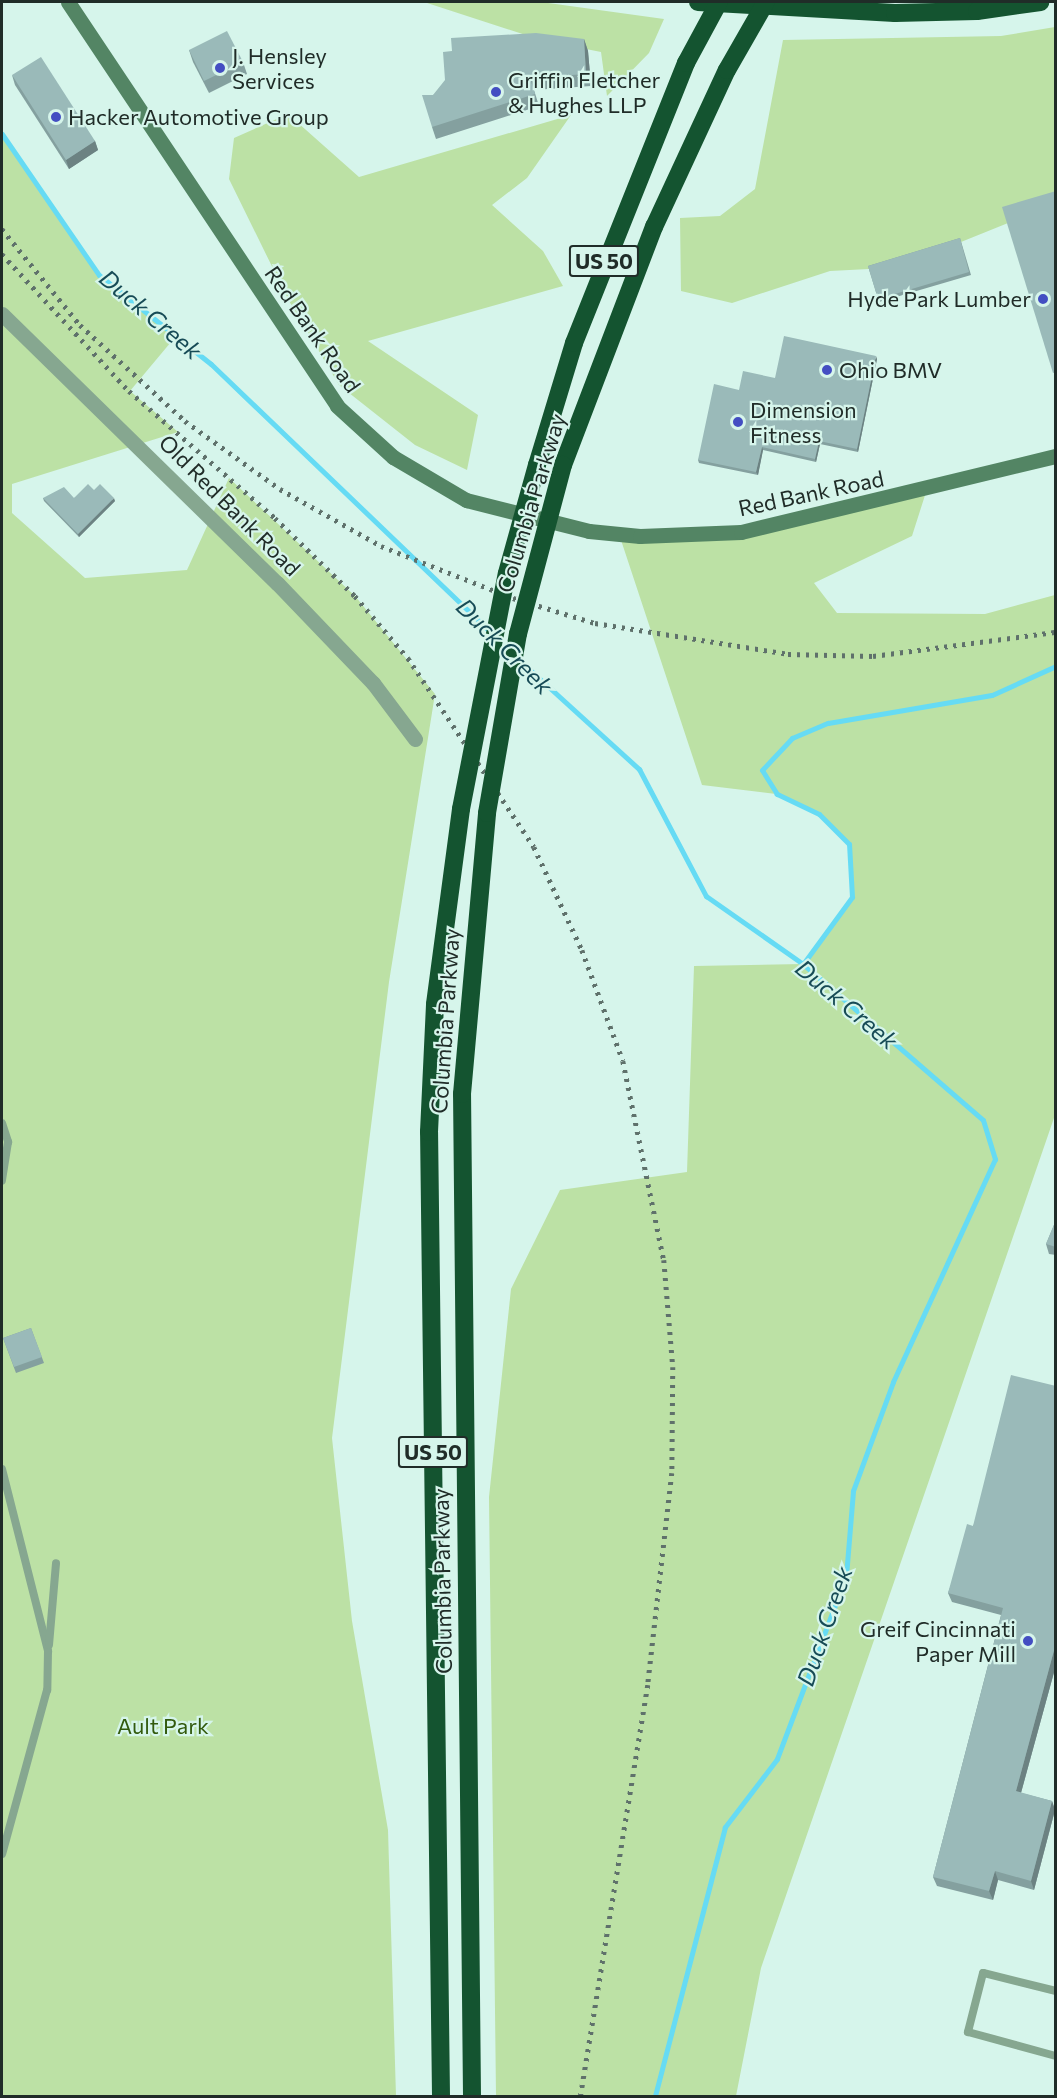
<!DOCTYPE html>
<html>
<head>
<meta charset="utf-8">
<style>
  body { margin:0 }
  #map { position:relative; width:1057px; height:2098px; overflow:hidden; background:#d6f5eb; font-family:Commissioner,sans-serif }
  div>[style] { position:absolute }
  .green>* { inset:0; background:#bce1a5 }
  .stream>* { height:5px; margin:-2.5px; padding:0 2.5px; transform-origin:2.5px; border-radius:2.5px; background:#66dbf4 }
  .lane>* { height:8px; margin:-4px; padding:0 4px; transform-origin:4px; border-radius:4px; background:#86a790 }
  .street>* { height:15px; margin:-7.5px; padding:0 7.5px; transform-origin:7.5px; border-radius:7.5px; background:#86a790 }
  .secondary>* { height:15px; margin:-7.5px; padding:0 7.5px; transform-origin:7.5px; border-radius:7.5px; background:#538564 }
  .highway>* { height:18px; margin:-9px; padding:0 9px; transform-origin:9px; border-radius:9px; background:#145430 }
  .rail>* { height:4.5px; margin-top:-2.25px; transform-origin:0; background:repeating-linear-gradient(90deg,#5f716b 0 3px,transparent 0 9px) }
  .highway-bridge>* { height:18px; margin:-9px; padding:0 9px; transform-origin:9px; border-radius:9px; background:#145430 }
  .wall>* { inset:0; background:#84a09f }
  .shaded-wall>* { inset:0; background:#6c8282 }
  .building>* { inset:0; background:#9abab9 }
  .dots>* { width:16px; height:16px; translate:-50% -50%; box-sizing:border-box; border:3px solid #d6f5eb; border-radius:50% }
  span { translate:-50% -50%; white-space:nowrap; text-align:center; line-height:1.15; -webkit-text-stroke:4.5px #d6f5eb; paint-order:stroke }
  .shield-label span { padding:2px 4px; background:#d6f5eb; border:2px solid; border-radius:4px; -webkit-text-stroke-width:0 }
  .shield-label { font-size:21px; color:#202c28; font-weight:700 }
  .poi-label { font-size:22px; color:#202c28 }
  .left { translate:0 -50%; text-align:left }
  .right { translate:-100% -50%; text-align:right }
  .street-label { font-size:22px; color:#202c28 }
  .park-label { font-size:22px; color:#325a0d }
  .water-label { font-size:24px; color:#174b56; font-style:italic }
  .frame { position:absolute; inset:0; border:3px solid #202c28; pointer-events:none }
</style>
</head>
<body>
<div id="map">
  <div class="green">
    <i style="clip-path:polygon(424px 2px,541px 2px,664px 19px,649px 53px,607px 96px,601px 52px,541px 40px)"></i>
    <i style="clip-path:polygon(1055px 27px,1055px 204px,961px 242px,869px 269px,830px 271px,732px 303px,681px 291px,680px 218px,720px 216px,755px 189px,783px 40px,1001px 36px)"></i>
    <i style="clip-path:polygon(288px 114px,359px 177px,571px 115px,527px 178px,492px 205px,543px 251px,563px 286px,368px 341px,478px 415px,467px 470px,415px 445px,339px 385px,289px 301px,229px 179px,234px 138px)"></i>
    <i style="clip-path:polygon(2px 134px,99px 275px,176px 336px,130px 391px,178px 432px,12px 484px,12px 513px,85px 578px,187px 570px,229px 478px,355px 596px,435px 694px,389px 982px,332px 1438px,352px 1621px,388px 1830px,396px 2096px,2px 2096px)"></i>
    <i style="clip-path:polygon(927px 489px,912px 536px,814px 583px,837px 613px,985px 614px,1055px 595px,1055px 1115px,761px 1968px,736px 2096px,496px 2096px,489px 1497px,511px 1289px,560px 1190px,687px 1172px,694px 966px,803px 964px,852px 896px,849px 844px,819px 814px,776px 794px,702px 785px,619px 534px,690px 536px)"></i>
  </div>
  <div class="stream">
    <i style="left:2px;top:134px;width:171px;rotate:55.5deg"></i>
    <i style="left:99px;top:275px;width:143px;rotate:38.5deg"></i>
    <i style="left:211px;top:364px;width:389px;rotate:43.8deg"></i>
    <i style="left:518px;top:659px;width:164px;rotate:42.3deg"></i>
    <i style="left:639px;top:769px;width:144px;rotate:62.2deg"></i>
    <i style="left:706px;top:896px;width:118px;rotate:35deg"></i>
    <i style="left:803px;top:964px;width:238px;rotate:40.9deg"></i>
    <i style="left:983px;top:1120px;width:41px;rotate:72.9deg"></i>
    <i style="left:995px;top:1159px;width:245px;rotate:114.6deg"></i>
    <i style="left:893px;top:1382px;width:116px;rotate:110.2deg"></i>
    <i style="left:853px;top:1491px;width:85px;rotate:94.7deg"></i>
    <i style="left:846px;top:1576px;width:196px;rotate:110.7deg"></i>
    <i style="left:777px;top:1759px;width:86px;rotate:127.4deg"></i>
    <i style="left:725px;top:1827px;width:278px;rotate:104.6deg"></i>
    <i style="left:803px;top:964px;width:83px;rotate:-53.8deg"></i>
    <i style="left:852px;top:897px;width:53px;rotate:-93.2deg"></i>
    <i style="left:849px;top:844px;width:42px;rotate:-135deg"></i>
    <i style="left:819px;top:814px;width:47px;rotate:-154.5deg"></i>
    <i style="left:777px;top:794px;width:28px;rotate:-122deg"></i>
    <i style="left:762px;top:770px;width:44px;rotate:-46.8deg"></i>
    <i style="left:792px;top:738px;width:39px;rotate:-23deg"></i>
    <i style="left:828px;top:723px;width:166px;rotate:-9.7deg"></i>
    <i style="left:992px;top:695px;width:70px;rotate:-24.4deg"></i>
  </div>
  <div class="lane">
    <i style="left:2px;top:1123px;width:20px;rotate:72deg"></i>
    <i style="left:8px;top:1142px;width:39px;rotate:99deg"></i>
    <i style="left:2px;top:1469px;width:188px;rotate:75.8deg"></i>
    <i style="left:48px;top:1651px;width:39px;rotate:91deg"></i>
    <i style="left:47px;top:1690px;width:170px;rotate:105.3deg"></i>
    <i style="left:49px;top:1645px;width:82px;rotate:-85.1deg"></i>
    <i style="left:1056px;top:1991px;width:75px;rotate:-166.1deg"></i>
    <i style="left:983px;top:1973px;width:61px;rotate:104.3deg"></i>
    <i style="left:968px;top:2032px;width:91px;rotate:15.3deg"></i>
  </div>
  <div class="street">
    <i style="left:2px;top:314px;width:385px;rotate:44.4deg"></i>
    <i style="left:277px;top:583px;width:139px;rotate:46.2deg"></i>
    <i style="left:373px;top:683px;width:70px;rotate:53.1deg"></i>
  </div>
  <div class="secondary">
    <i style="left:68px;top:2px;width:485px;rotate:56.3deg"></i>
    <i style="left:337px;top:406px;width:76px;rotate:42.3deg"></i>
    <i style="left:393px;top:457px;width:85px;rotate:30.5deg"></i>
    <i style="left:466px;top:500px;width:127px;rotate:14.1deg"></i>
    <i style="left:589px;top:531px;width:51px;rotate:5.6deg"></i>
    <i style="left:640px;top:536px;width:101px;rotate:-2.3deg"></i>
    <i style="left:741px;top:532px;width:324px;rotate:-13.6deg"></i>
  </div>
  <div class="highway">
    <i style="left:698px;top:2px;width:197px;rotate:3.2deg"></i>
    <i style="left:895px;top:13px;width:82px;rotate:-1.4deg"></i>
    <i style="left:977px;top:11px;width:64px;rotate:-8.1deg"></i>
    <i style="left:537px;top:465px;width:127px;rotate:-73.1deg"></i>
    <i style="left:574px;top:343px;width:302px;rotate:-68.2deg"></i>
    <i style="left:563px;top:465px;width:255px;rotate:-69.1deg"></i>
    <i style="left:654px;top:227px;width:173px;rotate:-65.1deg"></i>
    <i style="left:441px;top:2096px;width:964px;rotate:-90.71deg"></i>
    <i style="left:429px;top:1132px;width:128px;rotate:-87.3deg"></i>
    <i style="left:435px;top:1004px;width:197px;rotate:-82.4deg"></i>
    <i style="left:472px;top:2096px;width:1002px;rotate:-90.57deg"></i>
    <i style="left:462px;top:1094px;width:282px;rotate:-84.9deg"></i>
  </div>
  <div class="rail">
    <i style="left:2px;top:229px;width:124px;rotate:50.9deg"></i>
    <i style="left:80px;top:325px;width:142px;rotate:42.4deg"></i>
    <i style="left:185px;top:421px;width:117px;rotate:35.6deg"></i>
    <i style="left:280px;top:489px;width:116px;rotate:29.4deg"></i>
    <i style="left:381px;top:546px;width:142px;rotate:21.5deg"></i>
    <i style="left:513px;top:598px;width:86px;rotate:17deg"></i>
    <i style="left:595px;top:623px;width:195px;rotate:9.1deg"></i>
    <i style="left:788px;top:654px;width:85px;rotate:1.3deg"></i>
    <i style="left:873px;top:656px;width:185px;rotate:-7.5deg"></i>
    <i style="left:2px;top:254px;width:187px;rotate:47.2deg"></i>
    <i style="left:129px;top:391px;width:194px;rotate:41deg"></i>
    <i style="left:275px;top:518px;width:112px;rotate:44.3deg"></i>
    <i style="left:355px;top:596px;width:82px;rotate:49.5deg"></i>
    <i style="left:408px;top:658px;width:227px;rotate:56.3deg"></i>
    <i style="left:534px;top:847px;width:114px;rotate:65deg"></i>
    <i style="left:582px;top:950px;width:118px;rotate:69.7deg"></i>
    <i style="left:623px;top:1061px;width:203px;rotate:78.4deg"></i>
    <i style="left:664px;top:1260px;width:107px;rotate:85.2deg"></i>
    <i style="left:673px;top:1367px;width:106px;rotate:90.5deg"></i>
    <i style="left:672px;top:1473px;width:213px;rotate:96.5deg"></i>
    <i style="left:648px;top:1685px;width:416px;rotate:99.3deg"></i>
  </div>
  <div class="highway-bridge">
    <i style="left:686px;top:63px;width:69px;rotate:-61.6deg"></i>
    <i style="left:727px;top:70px;width:78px;rotate:-60.2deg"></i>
    <i style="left:461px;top:809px;width:240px;rotate:-79deg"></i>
    <i style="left:507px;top:573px;width:112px;rotate:-74.5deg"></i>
    <i style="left:487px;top:813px;width:182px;rotate:-80.2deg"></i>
    <i style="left:518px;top:634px;width:175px;rotate:-75.1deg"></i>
  </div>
  <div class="wall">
    <i style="clip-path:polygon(584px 39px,588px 51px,591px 86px,534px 90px,539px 106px,436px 139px,432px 127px,433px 95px)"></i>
    <i style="clip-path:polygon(189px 50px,243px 62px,247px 74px,209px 93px,193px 62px)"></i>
    <i style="clip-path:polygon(12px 75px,95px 141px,98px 150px,69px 169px,15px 85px)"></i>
    <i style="clip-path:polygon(960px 238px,971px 275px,879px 302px,868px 266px)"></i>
    <i style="clip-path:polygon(877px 359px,858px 452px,820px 444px,816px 462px,763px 450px,758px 475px,699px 463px,698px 460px,739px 390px,775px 378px)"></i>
    <i style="clip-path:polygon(94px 490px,115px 501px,79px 537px,44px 501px,43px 498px,74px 498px)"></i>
    <i style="clip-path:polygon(1056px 1220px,1056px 1255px,1049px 1254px,1046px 1244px)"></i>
    <i style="clip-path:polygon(31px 1328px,44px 1363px,16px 1373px,3px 1338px)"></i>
    <i style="clip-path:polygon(1056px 1386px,1056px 1665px,1021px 1793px,1052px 1801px,1055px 1810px,1034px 1890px,998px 1880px,993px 1900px,937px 1886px,933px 1877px,1001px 1615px,952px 1602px,948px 1593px,973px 1526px)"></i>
  </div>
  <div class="shaded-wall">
    <i style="clip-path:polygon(584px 39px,588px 51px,591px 86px,586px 74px)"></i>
    <i style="clip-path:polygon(95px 141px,98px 150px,69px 169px,66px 160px)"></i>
    <i style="clip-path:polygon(876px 356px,877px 359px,858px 452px,857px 449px)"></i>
    <i style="clip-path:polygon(819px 441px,820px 444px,816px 462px,815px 459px)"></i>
    <i style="clip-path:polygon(762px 447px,763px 450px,758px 475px,756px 472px)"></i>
    <i style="clip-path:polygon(114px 498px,115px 501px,79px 537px,78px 534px)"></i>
    <i style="clip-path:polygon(1056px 1643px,1056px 1665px,1019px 1800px,1016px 1791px)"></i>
    <i style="clip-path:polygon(1052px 1801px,1055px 1810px,1034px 1890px,1031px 1881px)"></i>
    <i style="clip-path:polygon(995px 1871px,998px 1880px,993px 1900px,989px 1891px)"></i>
  </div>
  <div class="building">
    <i style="clip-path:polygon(227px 31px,243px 62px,204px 81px,189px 50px)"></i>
    <i style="clip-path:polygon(536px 33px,584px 39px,586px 74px,530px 78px,535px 94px,432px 127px,422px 95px,433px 95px,445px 80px,443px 52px,452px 51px,451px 38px)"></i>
    <i style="clip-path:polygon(41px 57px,95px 141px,66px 160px,12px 75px)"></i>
    <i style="clip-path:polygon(1056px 191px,1056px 372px,1053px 373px,1002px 207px)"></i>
    <i style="clip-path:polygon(960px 238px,969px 272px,878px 299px,868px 266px)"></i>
    <i style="clip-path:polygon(784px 336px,876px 356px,857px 449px,819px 441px,815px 459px,762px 447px,756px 472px,698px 460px,714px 384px,739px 390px,743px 371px,775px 378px)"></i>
    <i style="clip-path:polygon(88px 484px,94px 490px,100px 484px,114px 498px,78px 534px,43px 498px,64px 487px,74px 498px)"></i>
    <i style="clip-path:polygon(1056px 1220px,1056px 1247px,1046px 1244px)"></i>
    <i style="clip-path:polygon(31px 1328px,42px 1357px,14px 1367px,3px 1338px)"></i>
    <i style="clip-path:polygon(1011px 1375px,1056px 1386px,1056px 1643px,1016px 1791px,1052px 1801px,1031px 1881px,995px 1871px,989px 1891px,933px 1877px,1003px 1608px,948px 1593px,967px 1524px,973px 1526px)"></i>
  </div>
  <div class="dots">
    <i style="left:220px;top:68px;background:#434ec2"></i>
    <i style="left:496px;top:92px;background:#434ec2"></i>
    <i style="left:56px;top:117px;background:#434ec2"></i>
    <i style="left:1043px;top:299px;background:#434ec2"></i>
    <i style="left:827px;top:370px;background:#434ec2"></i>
    <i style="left:738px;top:422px;background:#434ec2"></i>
    <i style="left:1028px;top:1641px;background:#434ec2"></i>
  </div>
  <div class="shield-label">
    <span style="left:604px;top:261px">US 50</span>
    <span style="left:433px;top:1452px">US 50</span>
  </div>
  <div class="poi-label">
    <span class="left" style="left:232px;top:68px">J. Hensley<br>Services</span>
    <span class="left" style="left:508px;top:92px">Griffin Fletcher<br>&amp; Hughes LLP</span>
    <span class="left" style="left:68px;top:117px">Hacker Automotive Group</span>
    <span class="right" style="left:1031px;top:299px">Hyde Park Lumber</span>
    <span class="left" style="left:839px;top:370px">Ohio BMV</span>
    <span class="left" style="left:750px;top:422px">Dimension<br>Fitness</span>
    <span class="right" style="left:1016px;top:1641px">Greif Cincinnati<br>Paper Mill</span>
  </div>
  <div class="street-label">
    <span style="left:313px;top:329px;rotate:55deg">Red Bank Road</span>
    <span style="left:811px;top:493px;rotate:-12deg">Red Bank Road</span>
    <span style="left:531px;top:503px;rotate:-73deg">Columbia Parkway</span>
    <span style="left:230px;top:505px;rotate:45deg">Old Red Bank Road</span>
    <span style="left:445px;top:1021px;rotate:-86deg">Columbia Parkway</span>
    <span style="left:442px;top:1581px;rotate:-91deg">Columbia Parkway</span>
  </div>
  <div class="park-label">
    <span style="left:163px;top:1726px">Ault Park</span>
  </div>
  <div class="water-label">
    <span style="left:151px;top:314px;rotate:40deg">Duck Creek</span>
    <span style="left:505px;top:646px;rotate:45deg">Duck Creek</span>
    <span style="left:847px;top:1004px;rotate:40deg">Duck Creek</span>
    <span style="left:824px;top:1626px;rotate:-71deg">Duck Creek</span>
  </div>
  <div class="frame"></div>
</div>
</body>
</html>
